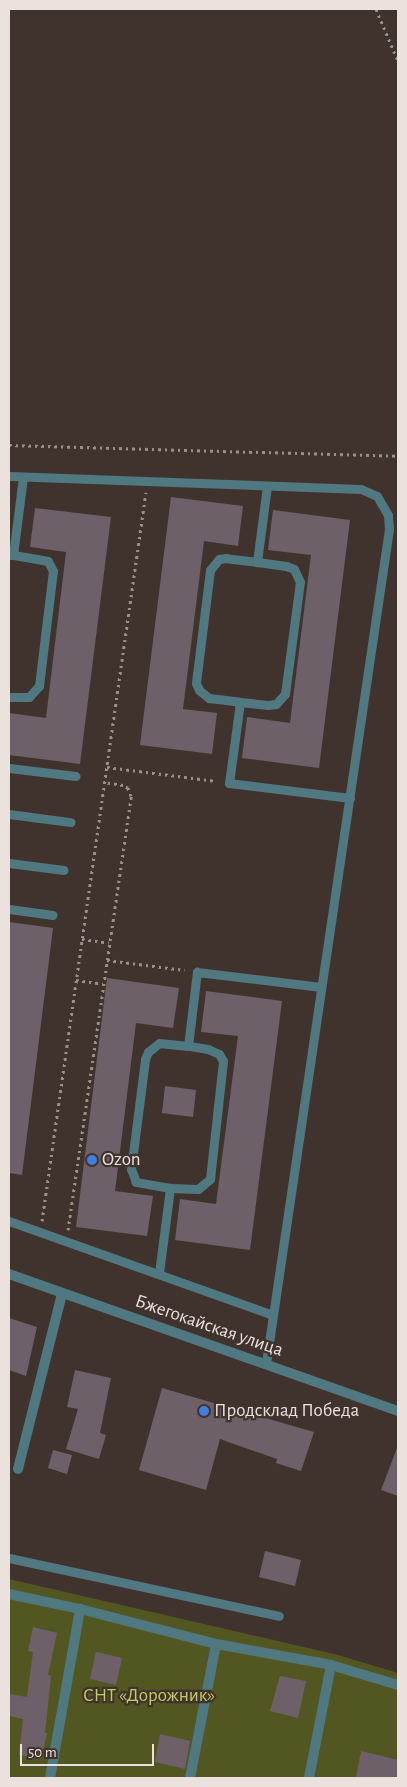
<!DOCTYPE html>
<html>
<head>
<meta charset="utf-8">
<style>
  body { margin:0 }
  #map { position:relative; width:407px; height:1787px; overflow:hidden; background:#40332d; font-family:"Alegreya Sans",sans-serif }
  div>[style] { position:absolute }
  .green>* { inset:0; background:#525722 }
  .building>* { inset:0; background:#6e6068 }
  .path>* { height:3px; margin-top:-1.5px; transform-origin:0; background:repeating-linear-gradient(90deg,#9a908b 0 2.5px,transparent 0 6.5px) }
  .service>* { height:9px; margin:-4.5px; padding:0 4.5px; transform-origin:4.5px; border-radius:4.5px; background:#4f7881 }
  .minor>* { height:10px; margin:-5px; padding:0 5px; transform-origin:5px; border-radius:5px; background:#4f7881 }
  .dots>* { width:14px; height:14px; translate:-50% -50%; box-sizing:border-box; border:2px solid #40332d; border-radius:50% }
  span { translate:-50% -50%; white-space:nowrap; text-align:center; line-height:1.15; -webkit-text-stroke:4.5px #40332d; paint-order:stroke }
  .poi-label { font-size:19px; color:#ebe2de }
  .left { translate:0 -50%; text-align:left }
  .street-label { font-size:19px; color:#ebe2de }
  .park-label { font-size:19px; color:#c4ce5e }
  .frame { position:absolute; inset:0; border:10px solid #ebe2de; pointer-events:none }
  .scale { position:absolute; left:20px; top:1744px; width:134px; height:22px; box-sizing:border-box; border:2px solid #ebe2de; border-top:0; padding-left:6px; font-size:15px; line-height:18px; white-space:nowrap; color:#ebe2de; -webkit-text-stroke:4px #40332d; paint-order:stroke }
</style>
</head>
<body>
<div id="map">
  <div class="green">
    <i style="clip-path:polygon(9px 1579px,338px 1655px,398px 1673px,398px 1778px,9px 1778px)"></i>
  </div>
  <div class="building">
    <i style="clip-path:polygon(171px 497px,243px 506px,238px 546px,204px 541px,183px 709px,217px 713px,212px 754px,140px 745px)"></i>
    <i style="clip-path:polygon(35px 508px,111px 517px,80px 764px,9px 755px,9px 713px,46px 718px,66px 552px,30px 547px)"></i>
    <i style="clip-path:polygon(273px 510px,350px 520px,319px 768px,242px 758px,247px 717px,290px 723px,311px 555px,268px 550px)"></i>
    <i style="clip-path:polygon(9px 922px,53px 928px,22px 1175px,9px 1173px)"></i>
    <i style="clip-path:polygon(107px 978px,179px 988px,173px 1028px,136px 1023px,115px 1191px,153px 1196px,147px 1236px,76px 1227px)"></i>
    <i style="clip-path:polygon(206px 991px,282px 1001px,250px 1250px,175px 1240px,180px 1199px,216px 1204px,238px 1036px,201px 1032px)"></i>
    <i style="clip-path:polygon(165px 1086px,196px 1090px,193px 1117px,162px 1113px)"></i>
    <i style="clip-path:polygon(9px 1318px,37px 1327px,26px 1376px,9px 1370px)"></i>
    <i style="clip-path:polygon(75px 1370px,111px 1378px,100px 1433px,106px 1435px,99px 1459px,66px 1449px,78px 1409px,67px 1407px)"></i>
    <i style="clip-path:polygon(162px 1388px,314px 1432px,301px 1471px,276px 1463px,277px 1459px,220px 1439px,206px 1490px,139px 1470px)"></i>
    <i style="clip-path:polygon(397px 1448px,398px 1449px,398px 1496px,381px 1490px)"></i>
    <i style="clip-path:polygon(53px 1450px,72px 1455px,67px 1474px,48px 1468px)"></i>
    <i style="clip-path:polygon(265px 1551px,301px 1560px,295px 1586px,259px 1577px)"></i>
    <i style="clip-path:polygon(33px 1627px,57px 1633px,48px 1675px,51px 1676px,45px 1733px,47px 1733px,41px 1759px,19px 1755px,23px 1719px,9px 1716px,9px 1694px,27px 1697px,33px 1652px,28px 1651px)"></i>
    <i style="clip-path:polygon(96px 1652px,122px 1658px,116px 1685px,90px 1679px)"></i>
    <i style="clip-path:polygon(280px 1676px,306px 1681px,298px 1718px,270px 1711px)"></i>
    <i style="clip-path:polygon(160px 1734px,190px 1741px,185px 1769px,155px 1762px)"></i>
    <i style="clip-path:polygon(361px 1751px,398px 1760px,398px 1778px,356px 1778px)"></i>
  </div>
  <div class="path">
    <i style="left:376px;top:9px;width:56px;rotate:67.1deg"></i>
    <i style="left:9px;top:445px;width:389px;rotate:1.6deg"></i>
    <i style="left:107px;top:767px;width:110px;rotate:7.3deg"></i>
    <i style="left:82px;top:939px;width:27px;rotate:8deg"></i>
    <i style="left:107px;top:960px;width:78px;rotate:7.4deg"></i>
    <i style="left:76px;top:980px;width:27px;rotate:8deg"></i>
    <i style="left:42px;top:1221px;width:736px;rotate:-81.88deg"></i>
    <i style="left:68px;top:1230px;width:439px;rotate:-81.7deg"></i>
    <i style="left:131px;top:796px;width:9px;rotate:-111deg"></i>
    <i style="left:128px;top:788px;width:6px;rotate:-149deg"></i>
    <i style="left:123px;top:785px;width:18px;rotate:-171deg"></i>
  </div>
  <div class="service">
    <i style="left:9px;top:476px;width:352px;rotate:2.1deg"></i>
    <i style="left:361px;top:489px;width:17px;rotate:24deg"></i>
    <i style="left:377px;top:496px;width:22px;rotate:60deg"></i>
    <i style="left:388px;top:515px;width:14px;rotate:86deg"></i>
    <i style="left:389px;top:529px;width:843px;rotate:98.39deg"></i>
    <i style="left:267px;top:486px;width:77px;rotate:97.5deg"></i>
    <i style="left:257px;top:562px;width:31px;rotate:-173deg"></i>
    <i style="left:226px;top:558px;width:7px;rotate:172deg"></i>
    <i style="left:219px;top:559px;width:14px;rotate:129deg"></i>
    <i style="left:210px;top:570px;width:114px;rotate:97.1deg"></i>
    <i style="left:196px;top:683px;width:8px;rotate:67deg"></i>
    <i style="left:199px;top:690px;width:13px;rotate:39deg"></i>
    <i style="left:209px;top:698px;width:31px;rotate:7deg"></i>
    <i style="left:240px;top:702px;width:82px;rotate:97.7deg"></i>
    <i style="left:229px;top:783px;width:122px;rotate:7.1deg"></i>
    <i style="left:9px;top:555px;width:4px"></i>
    <i style="left:13px;top:555px;width:79px;rotate:-82.7deg"></i>
    <i style="left:9px;top:697px;width:20px"></i>
    <i style="left:29px;top:697px;width:15px;rotate:-48deg"></i>
    <i style="left:39px;top:686px;width:116px;rotate:-83.1deg"></i>
    <i style="left:53px;top:571px;width:11px;rotate:-117deg"></i>
    <i style="left:48px;top:561px;width:36px;rotate:-170deg"></i>
    <i style="left:240px;top:702px;width:28px;rotate:6deg"></i>
    <i style="left:268px;top:705px;width:8px;rotate:-7deg"></i>
    <i style="left:276px;top:704px;width:13px;rotate:-48deg"></i>
    <i style="left:285px;top:694px;width:113px;rotate:-82.4deg"></i>
    <i style="left:300px;top:582px;width:14px;rotate:-115deg"></i>
    <i style="left:294px;top:569px;width:9px;rotate:-159deg"></i>
    <i style="left:286px;top:566px;width:29px;rotate:-172deg"></i>
    <i style="left:9px;top:768px;width:67px;rotate:6.8deg"></i>
    <i style="left:9px;top:814px;width:62px;rotate:7.5deg"></i>
    <i style="left:9px;top:863px;width:55px;rotate:7.3deg"></i>
    <i style="left:9px;top:909px;width:44px;rotate:7.8deg"></i>
    <i style="left:170px;top:1188px;width:28px;rotate:2deg"></i>
    <i style="left:198px;top:1189px;width:16px;rotate:-40deg"></i>
    <i style="left:210px;top:1179px;width:119px;rotate:-83.7deg"></i>
    <i style="left:223px;top:1061px;width:8px;rotate:-120deg"></i>
    <i style="left:219px;top:1054px;width:12px;rotate:-156deg"></i>
    <i style="left:208px;top:1049px;width:20px;rotate:-171deg"></i>
    <i style="left:9px;top:1221px;width:280px;rotate:19.6deg"></i>
    <i style="left:159px;top:1273px;width:86px;rotate:-82.6deg"></i>
    <i style="left:170px;top:1188px;width:35px;rotate:-170deg"></i>
    <i style="left:136px;top:1182px;width:14px;rotate:-111deg"></i>
    <i style="left:131px;top:1169px;width:111px;rotate:-82.7deg"></i>
    <i style="left:145px;top:1059px;width:8px;rotate:-67deg"></i>
    <i style="left:148px;top:1052px;width:14px;rotate:-39deg"></i>
    <i style="left:159px;top:1043px;width:29px;rotate:6deg"></i>
    <i style="left:188px;top:1046px;width:75px;rotate:-83.1deg"></i>
    <i style="left:197px;top:972px;width:125px;rotate:6.9deg"></i>
    <i style="left:9px;top:1558px;width:276px;rotate:12.1deg"></i>
  </div>
  <div class="minor">
    <i style="left:9px;top:1274px;width:412px;rotate:19.4deg"></i>
    <i style="left:18px;top:1469px;width:180px;rotate:-75.9deg"></i>
    <i style="left:9px;top:1594px;width:73px;rotate:11.9deg"></i>
    <i style="left:80px;top:1609px;width:140px;rotate:14.4deg"></i>
    <i style="left:216px;top:1644px;width:117px;rotate:10.3deg"></i>
    <i style="left:331px;top:1665px;width:70px;rotate:16.6deg"></i>
    <i style="left:50px;top:1778px;width:172px;rotate:-79.9deg"></i>
    <i style="left:190px;top:1778px;width:136px;rotate:-79deg"></i>
    <i style="left:309px;top:1778px;width:115px;rotate:-79deg"></i>
  </div>
  <div class="dots">
    <i style="left:92px;top:1160px;background:#3f7fe0"></i>
    <i style="left:204px;top:1411px;background:#3f7fe0"></i>
  </div>
  <div class="poi-label">
    <span class="left" style="left:102px;top:1160px">Ozon</span>
    <span class="left" style="left:214px;top:1411px">Продсклад Победа</span>
  </div>
  <div class="street-label">
    <span style="left:209px;top:1326px;rotate:19deg">Бжегокайская улица</span>
  </div>
  <div class="park-label">
    <span style="left:149px;top:1696px">СНТ «Дорожник»</span>
  </div>
  <div class="frame"></div>
  <div class="scale">50 m</div>
</div>
</body>
</html>
